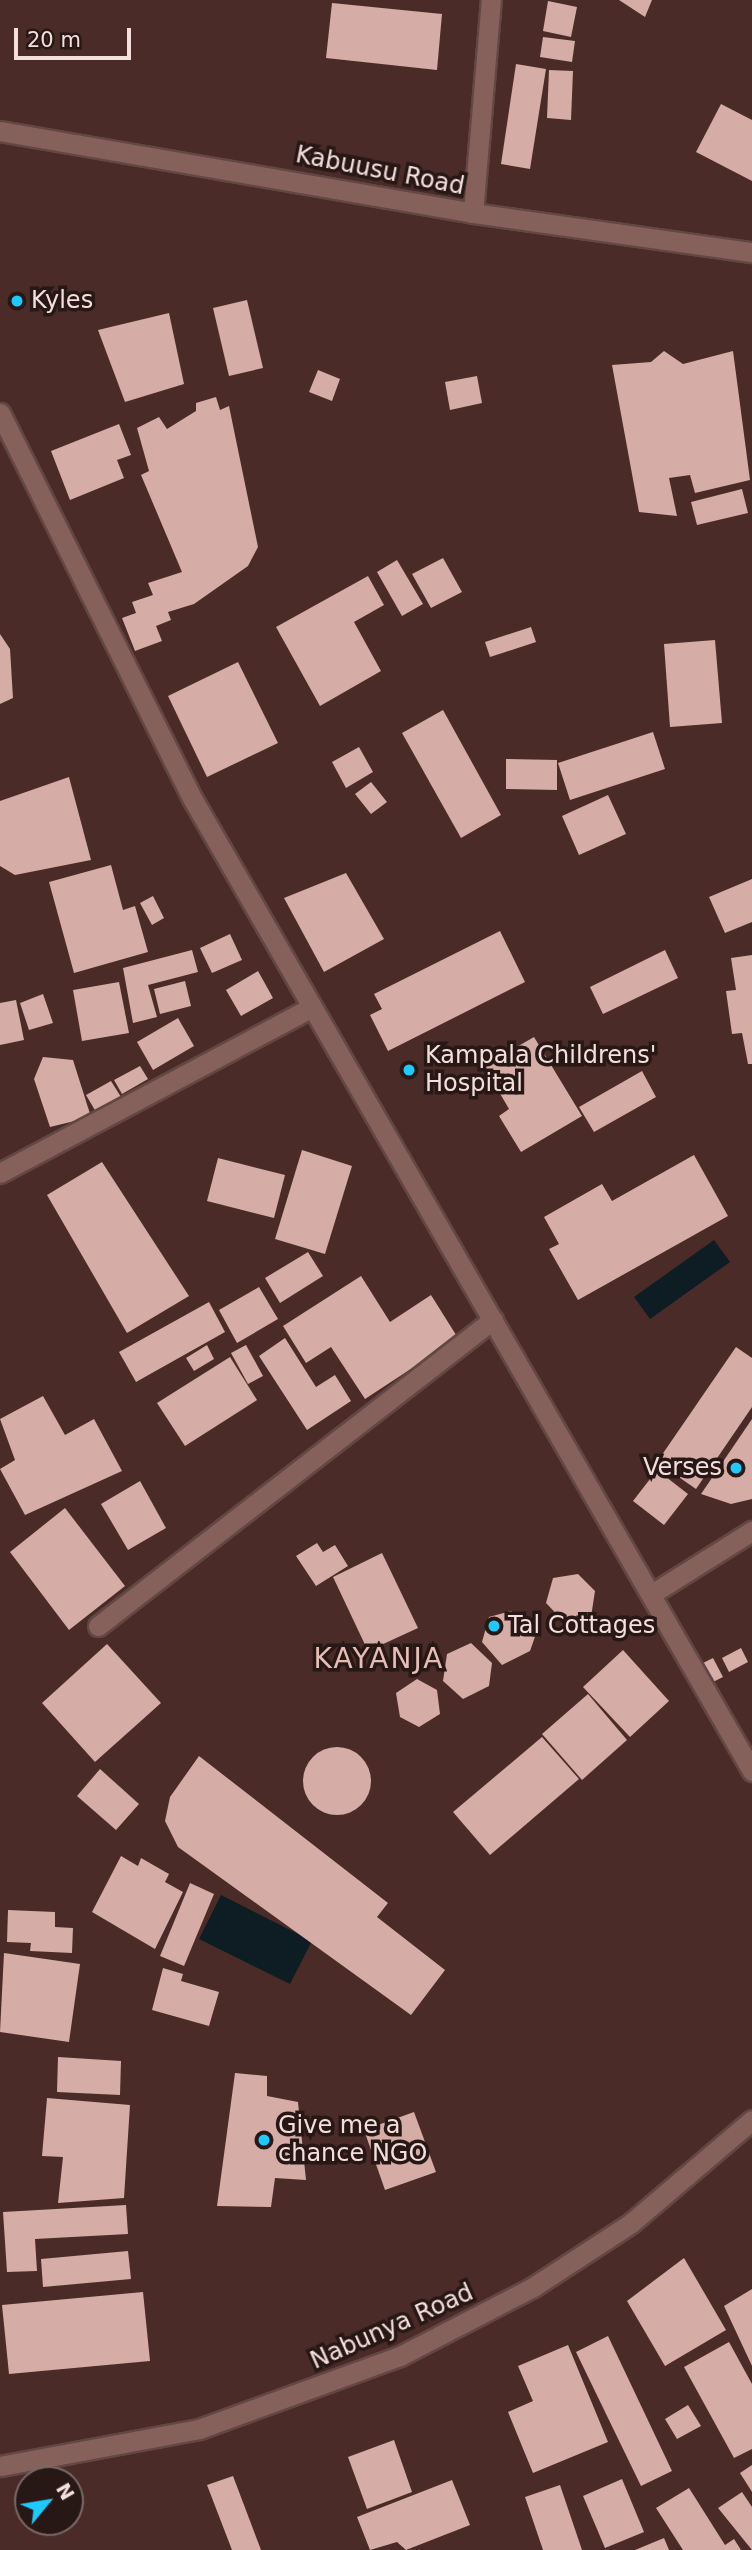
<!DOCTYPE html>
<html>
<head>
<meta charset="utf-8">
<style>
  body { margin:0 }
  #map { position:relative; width:752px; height:2550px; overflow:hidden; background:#4b2b27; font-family:"DejaVu Sans",sans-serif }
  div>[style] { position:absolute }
  .water>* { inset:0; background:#0d1d23 }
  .building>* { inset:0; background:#d5aca6 }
  .round { border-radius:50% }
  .roads { filter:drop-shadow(2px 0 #634744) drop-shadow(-2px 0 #634744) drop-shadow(0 2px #634744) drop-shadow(0 -2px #634744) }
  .minor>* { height:19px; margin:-9.5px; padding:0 9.5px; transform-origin:9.5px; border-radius:9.5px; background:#86615c }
  .tertiary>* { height:19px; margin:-9.5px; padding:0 9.5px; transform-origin:9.5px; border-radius:9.5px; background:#86615c }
  .secondary>* { height:19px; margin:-9.5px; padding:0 9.5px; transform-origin:9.5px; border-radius:9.5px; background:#86615c }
  .dots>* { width:19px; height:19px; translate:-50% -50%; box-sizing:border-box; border:4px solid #271816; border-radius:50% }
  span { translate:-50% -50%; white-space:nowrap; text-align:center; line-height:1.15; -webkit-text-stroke:7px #271816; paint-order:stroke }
  .street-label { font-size:24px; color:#f5dfdc }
  .poi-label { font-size:24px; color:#f5dfdc }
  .left { translate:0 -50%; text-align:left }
  .right { translate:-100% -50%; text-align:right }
  .quarter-label { font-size:28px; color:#e6bcb6; letter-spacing:2px }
  .north { position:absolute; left:14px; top:2466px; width:70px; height:70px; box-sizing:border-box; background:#271816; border:2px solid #796865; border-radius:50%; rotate:60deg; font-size:19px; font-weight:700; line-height:28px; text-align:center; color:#f5dfdc }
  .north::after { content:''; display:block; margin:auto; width:24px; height:32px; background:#1ec9fd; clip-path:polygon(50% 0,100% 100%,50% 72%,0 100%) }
  .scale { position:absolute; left:14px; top:28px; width:117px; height:32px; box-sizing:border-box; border:4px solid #f5dfdc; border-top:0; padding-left:9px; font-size:21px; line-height:24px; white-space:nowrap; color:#f5dfdc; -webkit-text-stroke:5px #271816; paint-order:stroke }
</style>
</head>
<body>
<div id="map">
  <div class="water">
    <i style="clip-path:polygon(714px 1240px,730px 1262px,650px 1319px,634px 1297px)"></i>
    <i style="clip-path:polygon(221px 1895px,312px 1941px,290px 1984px,199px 1939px)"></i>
  </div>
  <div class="building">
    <i style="clip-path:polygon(619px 0,652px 0,645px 17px)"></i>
    <i style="clip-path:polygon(548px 1px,577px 7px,571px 37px,543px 31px)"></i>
    <i style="clip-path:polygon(332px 3px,442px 14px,437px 70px,326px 58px)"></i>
    <i style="clip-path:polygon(543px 37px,575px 41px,572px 62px,540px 57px)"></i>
    <i style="clip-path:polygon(516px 64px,546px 69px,530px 169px,501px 164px)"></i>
    <i style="clip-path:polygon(549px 70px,573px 71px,571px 120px,547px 118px)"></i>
    <i style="clip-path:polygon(721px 104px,752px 120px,752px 181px,696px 152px)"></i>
    <i style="clip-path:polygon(247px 300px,263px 368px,229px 376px,213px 308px)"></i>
    <i style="clip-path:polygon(169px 313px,184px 384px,125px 402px,98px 330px)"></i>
    <i style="clip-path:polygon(664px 351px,683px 364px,733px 351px,750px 480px,695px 493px,690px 475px,669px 478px,677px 516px,639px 512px,612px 365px,651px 362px)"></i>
    <i style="clip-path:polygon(318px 370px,340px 379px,332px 401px,309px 392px)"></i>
    <i style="clip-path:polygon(477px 376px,482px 403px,450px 410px,445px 382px)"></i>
    <i style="clip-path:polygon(216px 397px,220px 410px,229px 406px,258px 547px,248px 566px,194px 604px,168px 612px,171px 620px,156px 626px,162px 641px,135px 651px,122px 618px,136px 613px,132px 602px,153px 595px,148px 583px,182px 572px,141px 475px,149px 471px,137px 428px,159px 417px,167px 429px,196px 411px,196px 403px)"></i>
    <i style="clip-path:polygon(119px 424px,131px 455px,117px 460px,124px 478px,70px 500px,51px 451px)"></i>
    <i style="clip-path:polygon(742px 489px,748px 513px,697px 525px,691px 502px)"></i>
    <i style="clip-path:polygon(443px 558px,462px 592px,431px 608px,412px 574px)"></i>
    <i style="clip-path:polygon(397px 560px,423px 604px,402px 616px,377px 572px)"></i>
    <i style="clip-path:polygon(368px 576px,384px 605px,354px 622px,381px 671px,320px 706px,276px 627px)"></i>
    <i style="clip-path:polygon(531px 627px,536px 642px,490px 657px,485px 642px)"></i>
    <i style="clip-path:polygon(0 634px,10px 649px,13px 698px,0 704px)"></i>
    <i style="clip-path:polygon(715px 640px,722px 723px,670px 727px,664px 644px)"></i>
    <i style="clip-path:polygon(238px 662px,278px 743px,207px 777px,168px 696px)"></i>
    <i style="clip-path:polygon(443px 710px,501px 815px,461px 838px,402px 733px)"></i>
    <i style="clip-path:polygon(653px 732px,665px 769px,570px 800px,558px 763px)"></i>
    <i style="clip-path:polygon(359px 747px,373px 772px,346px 788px,332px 762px)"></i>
    <i style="clip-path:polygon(506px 759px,557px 760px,557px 790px,506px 789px)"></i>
    <i style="clip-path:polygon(69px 777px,91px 860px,15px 875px,0 866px,0 801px)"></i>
    <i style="clip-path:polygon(371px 782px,387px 802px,371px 814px,355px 794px)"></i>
    <i style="clip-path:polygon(608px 795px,626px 834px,579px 855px,562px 816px)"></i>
    <i style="clip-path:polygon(111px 865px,123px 910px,135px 906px,148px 952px,74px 973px,49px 882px)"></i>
    <i style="clip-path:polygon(346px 873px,384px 939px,324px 972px,284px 898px)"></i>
    <i style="clip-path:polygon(752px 879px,752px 922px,725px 933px,709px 897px)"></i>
    <i style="clip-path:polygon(153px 896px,164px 918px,152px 925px,140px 903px)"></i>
    <i style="clip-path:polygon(500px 931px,525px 982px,388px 1051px,370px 1015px,382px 1009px,374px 994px)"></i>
    <i style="clip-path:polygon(230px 934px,242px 960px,212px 973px,200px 948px)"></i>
    <i style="clip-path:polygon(192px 950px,198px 972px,148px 985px,157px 1017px,133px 1023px,123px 968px)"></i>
    <i style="clip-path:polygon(665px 950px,678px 978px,603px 1014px,590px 987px)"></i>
    <i style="clip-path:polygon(752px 955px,752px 1064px,748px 1064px,742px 1033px,732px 1034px,726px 991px,736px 990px,731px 958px)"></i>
    <i style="clip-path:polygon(258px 971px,273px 998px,241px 1016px,226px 990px)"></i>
    <i style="clip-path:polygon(185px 981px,191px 1006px,160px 1014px,154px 989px)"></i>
    <i style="clip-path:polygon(119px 982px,129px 1033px,82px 1041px,73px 990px)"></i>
    <i style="clip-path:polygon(43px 994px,53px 1023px,29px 1030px,20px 1003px)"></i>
    <i style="clip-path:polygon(16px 1000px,24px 1040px,0 1045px,0 1003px)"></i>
    <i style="clip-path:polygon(178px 1018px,194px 1046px,153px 1070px,137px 1042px)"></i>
    <i style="clip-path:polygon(534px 1037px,582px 1116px,521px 1152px,499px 1116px,509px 1109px,484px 1066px)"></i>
    <i style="clip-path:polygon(43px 1057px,73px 1060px,91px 1117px,50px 1127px,34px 1079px)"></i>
    <i style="clip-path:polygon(140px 1066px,148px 1079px,122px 1094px,114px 1080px)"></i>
    <i style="clip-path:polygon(642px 1071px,656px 1097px,594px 1132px,579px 1107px)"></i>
    <i style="clip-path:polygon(111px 1081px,121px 1097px,96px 1112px,86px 1095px)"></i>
    <i style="clip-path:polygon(302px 1150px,352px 1166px,325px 1254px,275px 1239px)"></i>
    <i style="clip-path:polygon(694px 1155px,728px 1216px,578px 1300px,549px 1249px,559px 1244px,544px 1217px,602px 1184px,612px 1201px)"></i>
    <i style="clip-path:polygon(218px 1158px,285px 1175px,274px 1218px,207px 1201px)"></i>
    <i style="clip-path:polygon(102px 1162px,189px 1296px,127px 1333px,47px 1195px)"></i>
    <i style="clip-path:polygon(308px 1252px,323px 1276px,280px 1303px,265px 1278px)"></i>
    <i style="clip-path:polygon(361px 1276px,390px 1322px,431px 1295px,458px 1338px,365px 1399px,331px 1347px,306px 1363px,283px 1326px)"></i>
    <i style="clip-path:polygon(259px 1287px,278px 1319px,237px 1343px,219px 1310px)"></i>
    <i style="clip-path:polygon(209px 1302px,225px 1332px,136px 1382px,119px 1352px)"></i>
    <i style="clip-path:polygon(285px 1338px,316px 1387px,335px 1375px,351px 1401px,307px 1430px,259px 1356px)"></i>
    <i style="clip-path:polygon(207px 1345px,214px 1359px,194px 1371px,186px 1358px)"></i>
    <i style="clip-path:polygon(246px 1345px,263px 1376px,248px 1384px,231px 1353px)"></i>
    <i style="clip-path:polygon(736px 1347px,752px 1358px,752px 1407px,696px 1489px,657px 1462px)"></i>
    <i style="clip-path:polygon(230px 1357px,257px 1400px,185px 1446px,157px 1403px)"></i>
    <i style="clip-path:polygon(43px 1396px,65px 1435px,94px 1419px,122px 1471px,25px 1515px,0 1469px,15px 1460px,0 1419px)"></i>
    <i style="clip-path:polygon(752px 1419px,752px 1499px,731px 1504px,701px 1494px)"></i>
    <i style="clip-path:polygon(657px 1470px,688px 1494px,664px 1525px,633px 1501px)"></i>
    <i style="clip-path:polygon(140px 1481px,166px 1528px,128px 1550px,101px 1504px)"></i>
    <i style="clip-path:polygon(65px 1508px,125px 1586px,69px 1630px,10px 1552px)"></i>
    <i style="clip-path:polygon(317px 1543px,323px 1552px,335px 1545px,348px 1566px,316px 1586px,296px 1556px)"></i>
    <i style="clip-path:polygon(382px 1553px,418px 1628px,368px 1651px,333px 1577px)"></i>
    <i style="clip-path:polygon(578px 1574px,595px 1591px,591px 1617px,567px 1625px,546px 1603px,553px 1578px)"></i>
    <i style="clip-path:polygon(511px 1611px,537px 1631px,530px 1651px,502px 1665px,482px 1642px,489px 1617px)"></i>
    <i style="clip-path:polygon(471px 1643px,492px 1663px,489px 1686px,463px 1699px,443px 1681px,447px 1654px)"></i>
    <i style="clip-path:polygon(107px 1644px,161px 1703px,95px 1762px,42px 1703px)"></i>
    <i style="clip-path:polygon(741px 1648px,748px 1662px,729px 1672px,722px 1658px)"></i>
    <i style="clip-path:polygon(623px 1650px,669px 1701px,630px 1737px,583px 1687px)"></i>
    <i style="clip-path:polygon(713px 1658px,723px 1677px,709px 1684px,699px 1665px)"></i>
    <i style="clip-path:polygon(417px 1679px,437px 1690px,440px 1714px,419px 1727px,400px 1717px,396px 1693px)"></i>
    <i style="clip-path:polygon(588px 1694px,627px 1740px,582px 1780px,542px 1734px)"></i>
    <i style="clip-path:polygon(542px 1737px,579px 1779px,490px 1855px,453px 1812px)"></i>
    <i class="round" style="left:303px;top:1747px;width:68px;height:68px"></i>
    <i style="clip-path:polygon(199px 1756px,388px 1903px,377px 1917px,445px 1970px,411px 2015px,178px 1847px,165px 1821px,170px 1797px)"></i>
    <i style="clip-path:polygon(100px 1769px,139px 1804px,116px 1830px,77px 1796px)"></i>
    <i style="clip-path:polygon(121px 1856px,138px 1866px,141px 1858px,169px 1874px,165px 1882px,183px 1892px,155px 1949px,92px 1912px)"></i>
    <i style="clip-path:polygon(190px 1883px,214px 1894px,184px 1966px,160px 1956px)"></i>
    <i style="clip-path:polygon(8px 1910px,55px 1912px,55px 1927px,73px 1928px,72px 1953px,30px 1951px,31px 1943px,7px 1942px)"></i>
    <i style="clip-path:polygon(4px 1953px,80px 1964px,69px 2042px,0 2032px)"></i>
    <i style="clip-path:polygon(163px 1968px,183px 1974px,181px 1981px,219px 1992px,209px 2026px,152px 2010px)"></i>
    <i style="clip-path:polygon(58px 2057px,121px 2061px,120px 2095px,57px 2092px)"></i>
    <i style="clip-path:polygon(235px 2073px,267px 2076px,267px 2096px,298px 2102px,306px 2180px,275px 2178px,271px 2207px,217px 2206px)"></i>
    <i style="clip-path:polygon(47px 2098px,130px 2105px,124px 2198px,58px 2203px,63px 2157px,42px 2156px)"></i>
    <i style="clip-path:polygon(414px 2112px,436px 2172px,385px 2190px,364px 2130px)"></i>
    <i style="clip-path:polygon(126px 2205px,128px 2234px,35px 2239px,37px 2271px,7px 2272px,3px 2212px)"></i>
    <i style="clip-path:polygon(128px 2251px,131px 2279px,43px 2287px,41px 2259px)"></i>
    <i style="clip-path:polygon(684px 2258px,726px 2330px,665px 2366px,627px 2301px)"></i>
    <i style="clip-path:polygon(752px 2289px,752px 2366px,724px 2306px)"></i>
    <i style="clip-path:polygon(143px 2292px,150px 2361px,9px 2374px,2px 2305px)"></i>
    <i style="clip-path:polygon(608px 2336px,672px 2471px,641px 2486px,576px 2352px)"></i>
    <i style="clip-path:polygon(729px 2342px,752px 2384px,752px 2449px,734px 2458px,684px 2367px)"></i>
    <i style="clip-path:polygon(568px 2345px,608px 2442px,533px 2473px,508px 2412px,533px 2401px,518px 2366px)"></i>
    <i style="clip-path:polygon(688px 2405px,701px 2426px,677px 2439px,665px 2419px)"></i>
    <i style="clip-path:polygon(394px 2440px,412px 2492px,367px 2509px,348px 2457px)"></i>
    <i style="clip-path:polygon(752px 2465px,752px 2492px,740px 2473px)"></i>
    <i style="clip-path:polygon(233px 2476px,261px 2550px,232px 2550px,207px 2485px)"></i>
    <i style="clip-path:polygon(622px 2479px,644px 2532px,605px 2548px,583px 2496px)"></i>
    <i style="clip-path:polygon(452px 2480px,470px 2525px,406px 2550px,397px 2542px,370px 2550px,357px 2517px)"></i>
    <i style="clip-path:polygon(560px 2485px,582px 2550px,543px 2550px,525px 2497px)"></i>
    <i style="clip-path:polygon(689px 2488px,725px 2545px,734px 2539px,741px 2550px,683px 2550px,656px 2508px)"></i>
    <i style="clip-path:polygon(742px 2492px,752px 2507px,752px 2550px,718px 2508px)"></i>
    <i style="clip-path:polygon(664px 2538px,669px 2550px,635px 2550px)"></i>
  </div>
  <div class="roads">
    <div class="minor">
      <i style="left:473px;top:213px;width:214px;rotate:-85.2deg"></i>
      <i style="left:0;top:413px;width:430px;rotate:63.5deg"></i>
      <i style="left:192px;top:798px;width:1123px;rotate:60.08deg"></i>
      <i style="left:0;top:1173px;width:351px;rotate:-28deg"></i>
      <i style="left:653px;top:1593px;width:117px;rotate:-32.1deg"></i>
      <i style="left:98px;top:1626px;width:500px;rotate:-37.8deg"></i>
    </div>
    <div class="tertiary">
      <i style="left:0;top:131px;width:480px;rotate:9.8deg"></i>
      <i style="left:473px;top:213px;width:282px;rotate:8deg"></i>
    </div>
    <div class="secondary">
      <i style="left:0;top:2466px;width:202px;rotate:-10.5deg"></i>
      <i style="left:199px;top:2429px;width:214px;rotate:-20deg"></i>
      <i style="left:400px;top:2356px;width:150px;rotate:-27.4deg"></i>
      <i style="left:533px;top:2287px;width:117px;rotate:-33.1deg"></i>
      <i style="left:631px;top:2223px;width:159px;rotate:-40.4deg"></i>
    </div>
  </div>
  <div class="dots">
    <i style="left:17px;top:301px;background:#1ec9fd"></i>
    <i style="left:409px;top:1070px;background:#1ec9fd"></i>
    <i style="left:736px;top:1468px;background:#1ec9fd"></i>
    <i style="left:494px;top:1626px;background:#1ec9fd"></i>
    <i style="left:264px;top:2140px;background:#1ec9fd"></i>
  </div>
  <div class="street-label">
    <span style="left:380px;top:171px;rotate:11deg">Kabuusu Road</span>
    <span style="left:392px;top:2327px;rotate:-24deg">Nabunya Road</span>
  </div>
  <div class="poi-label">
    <span class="left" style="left:31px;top:301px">Kyles</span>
    <span class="left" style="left:425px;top:1070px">Kampala Childrens'<br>Hospital</span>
    <span class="right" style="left:722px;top:1468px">Verses</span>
    <span class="left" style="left:508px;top:1626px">Tal Cottages</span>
    <span class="left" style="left:278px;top:2140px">Give me a<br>chance NGO</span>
  </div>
  <div class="quarter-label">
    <span style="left:379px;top:1659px">KAYANJA</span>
  </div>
  <div class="north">N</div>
  <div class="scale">20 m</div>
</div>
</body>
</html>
